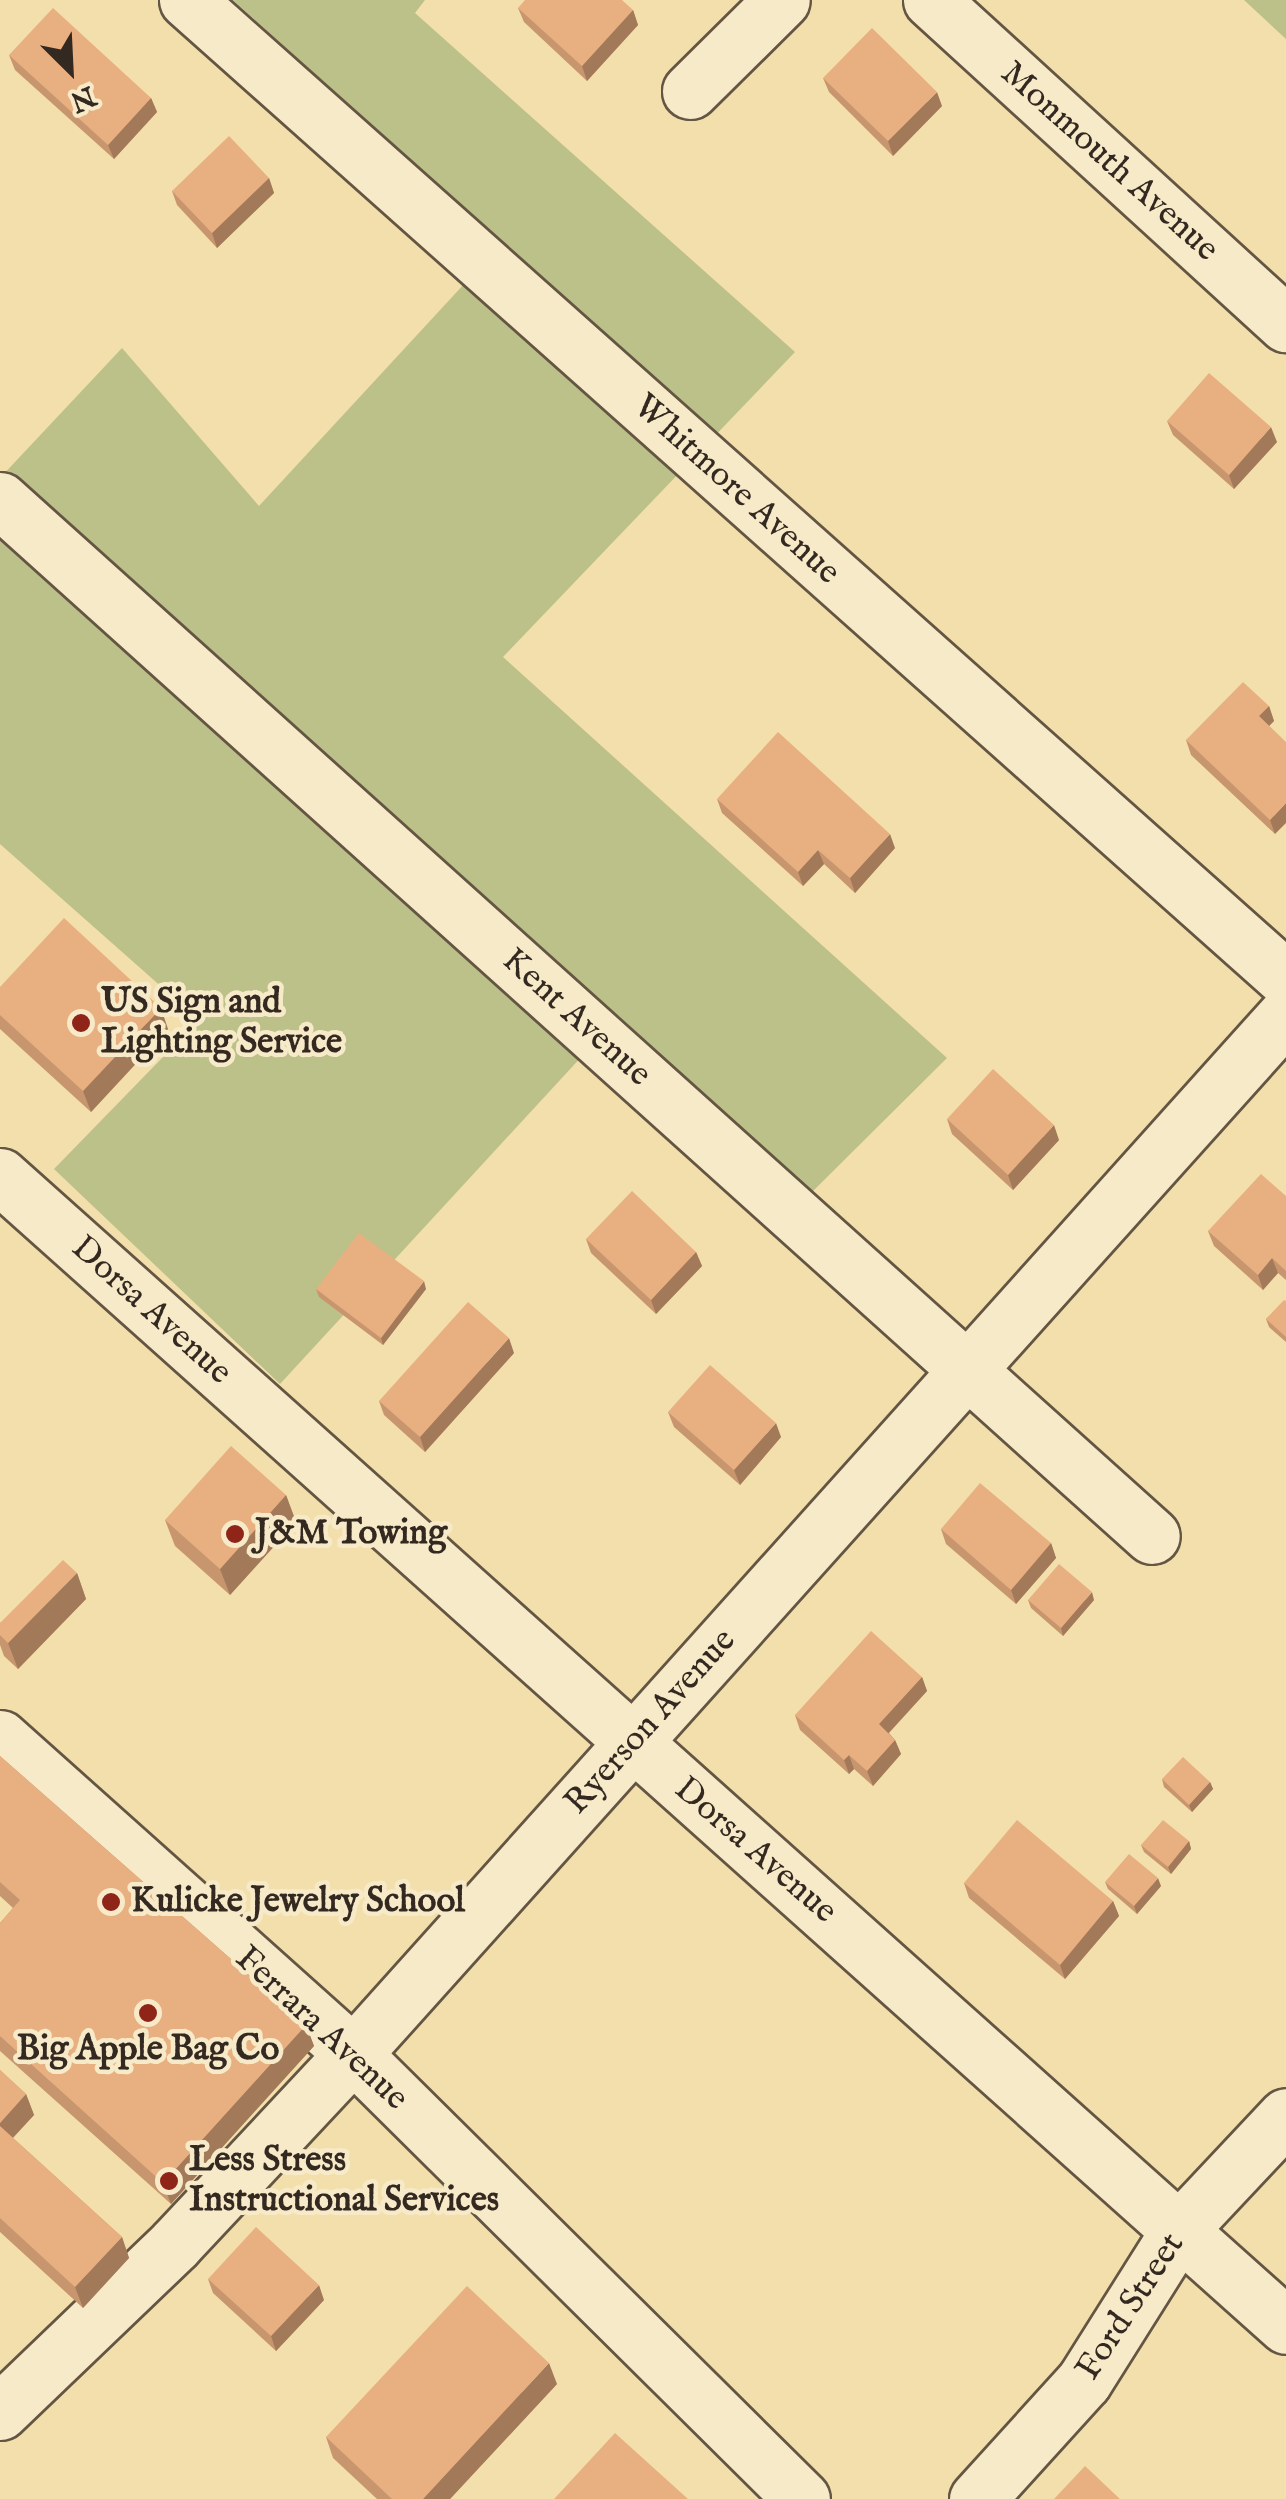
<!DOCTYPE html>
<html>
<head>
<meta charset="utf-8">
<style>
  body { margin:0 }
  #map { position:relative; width:1286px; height:2499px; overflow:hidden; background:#f3dfac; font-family:"IM FELL English",serif }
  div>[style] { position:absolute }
  .green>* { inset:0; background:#bbc189 }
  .roads { filter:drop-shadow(2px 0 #645643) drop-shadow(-2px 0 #645643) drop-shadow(0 2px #645643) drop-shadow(0 -2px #645643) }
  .minor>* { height:55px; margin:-27.5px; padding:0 27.5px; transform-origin:27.5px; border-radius:27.5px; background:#f7eac9 }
  .wall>* { inset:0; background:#c8966e }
  .shaded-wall>* { inset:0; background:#a27a5a }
  .building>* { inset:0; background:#e8af80 }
  .dots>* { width:28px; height:28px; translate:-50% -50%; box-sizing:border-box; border:5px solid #f7eac9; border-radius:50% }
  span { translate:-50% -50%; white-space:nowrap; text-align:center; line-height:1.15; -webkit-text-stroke:9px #f7eac9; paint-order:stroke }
  .street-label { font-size:35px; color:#342920 }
  .poi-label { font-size:35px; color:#342920; font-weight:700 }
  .left { translate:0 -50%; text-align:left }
  .north { position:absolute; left:20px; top:20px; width:100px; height:100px; -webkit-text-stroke:8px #f7eac9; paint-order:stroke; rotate:156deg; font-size:28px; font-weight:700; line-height:40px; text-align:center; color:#342920 }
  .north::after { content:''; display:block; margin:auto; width:35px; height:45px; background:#342920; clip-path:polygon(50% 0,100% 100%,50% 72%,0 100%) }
</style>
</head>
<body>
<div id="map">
  <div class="green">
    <i style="clip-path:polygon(233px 0,425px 0,415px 13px,795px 352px,503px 657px,947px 1058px,810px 1194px,619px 1016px,280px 1384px,54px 1169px,199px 1020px,0 844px,0 478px,122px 348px,259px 506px,502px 243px)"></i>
    <i style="clip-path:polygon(1244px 0,1286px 0,1286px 39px)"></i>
  </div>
  <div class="roads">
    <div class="minor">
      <i style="left:187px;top:0;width:1472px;rotate:41.69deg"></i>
      <i style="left:931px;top:0;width:481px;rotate:42.4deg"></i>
      <i style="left:690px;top:91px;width:129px;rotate:-44.7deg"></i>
      <i style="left:0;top:500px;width:1549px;rotate:41.97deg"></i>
      <i style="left:0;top:1176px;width:1725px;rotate:41.8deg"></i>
      <i style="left:0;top:1738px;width:474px;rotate:41.8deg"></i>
      <i style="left:353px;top:2054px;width:632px;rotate:44.74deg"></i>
      <i style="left:0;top:2412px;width:243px;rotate:-43.8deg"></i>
      <i style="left:175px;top:2244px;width:260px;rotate:-46.9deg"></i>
      <i style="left:353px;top:2054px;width:1396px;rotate:-48.08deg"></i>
      <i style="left:977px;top:2499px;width:159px;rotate:-47.8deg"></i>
      <i style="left:1084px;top:2381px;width:178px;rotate:-57.8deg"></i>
      <i style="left:1179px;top:2230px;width:156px;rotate:-46.8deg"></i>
    </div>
  </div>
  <div class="wall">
    <i style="clip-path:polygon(518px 8px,633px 10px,638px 25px,587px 81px,524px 22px)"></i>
    <i style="clip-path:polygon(9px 55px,151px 98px,157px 112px,114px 159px,15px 70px)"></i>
    <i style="clip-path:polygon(823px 78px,942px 106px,893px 156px,829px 92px)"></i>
    <i style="clip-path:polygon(269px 178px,274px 193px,217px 248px,177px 205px,172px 191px)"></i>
    <i style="clip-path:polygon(1167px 421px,1277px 442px,1234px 489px,1173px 435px)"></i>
    <i style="clip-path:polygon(1269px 706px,1274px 721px,1269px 726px,1275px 834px,1191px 755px,1186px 740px)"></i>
    <i style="clip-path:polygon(717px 799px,895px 848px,855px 893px,824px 864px,803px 886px,722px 813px)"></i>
    <i style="clip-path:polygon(0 987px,168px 1029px,91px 1112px,0 1029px)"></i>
    <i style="clip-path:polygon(947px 1119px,1059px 1140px,1013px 1190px,952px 1134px)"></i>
    <i style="clip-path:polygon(1286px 1196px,1286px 1280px,1278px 1273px,1263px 1290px,1214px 1246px,1208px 1231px)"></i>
    <i style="clip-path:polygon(586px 1239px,696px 1252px,702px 1266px,656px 1314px,591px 1253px)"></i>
    <i style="clip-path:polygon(316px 1289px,426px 1289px,383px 1345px,319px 1297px)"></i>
    <i style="clip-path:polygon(1286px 1301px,1286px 1342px,1269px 1327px,1266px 1319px)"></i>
    <i style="clip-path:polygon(514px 1353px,425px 1452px,384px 1415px,379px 1401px)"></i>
    <i style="clip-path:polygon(668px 1412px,781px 1437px,740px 1485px,674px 1427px)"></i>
    <i style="clip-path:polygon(286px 1495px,296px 1522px,230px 1595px,175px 1546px,165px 1520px)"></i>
    <i style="clip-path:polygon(941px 1529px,1051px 1543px,1056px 1558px,1016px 1604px,946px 1544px)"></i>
    <i style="clip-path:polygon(77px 1573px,86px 1599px,18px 1669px,4px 1656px,0 1645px,0 1623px)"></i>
    <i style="clip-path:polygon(1028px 1600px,1094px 1600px,1063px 1636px,1031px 1608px)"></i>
    <i style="clip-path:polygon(922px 1677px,927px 1691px,889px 1733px,895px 1740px,901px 1754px,873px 1786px,854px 1769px,849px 1774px,800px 1730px,795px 1715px)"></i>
    <i style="clip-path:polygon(0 1756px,306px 2025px,314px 2046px,171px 2204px,0 2051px,0 1923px,13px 1908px,0 1896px)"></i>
    <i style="clip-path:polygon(1162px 1779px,1210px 1782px,1213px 1789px,1192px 1812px,1164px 1787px)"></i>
    <i style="clip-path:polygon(1189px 1841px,1191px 1849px,1171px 1874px,1144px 1852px,1141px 1845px)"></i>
    <i style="clip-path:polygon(1105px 1882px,1161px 1886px,1137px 1914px,1108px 1889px)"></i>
    <i style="clip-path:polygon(964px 1883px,1113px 1901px,1119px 1916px,1065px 1979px,969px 1898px)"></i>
    <i style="clip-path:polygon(0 2070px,26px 2094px,34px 2115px,13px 2138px,122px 2237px,129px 2258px,83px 2308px,0 2232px)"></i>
    <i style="clip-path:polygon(208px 2279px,324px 2300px,276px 2351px,213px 2293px)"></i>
    <i style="clip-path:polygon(557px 2384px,450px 2499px,377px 2499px,333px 2458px,326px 2437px)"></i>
  </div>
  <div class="shaded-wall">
    <i style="clip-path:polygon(633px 10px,638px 25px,587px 81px,582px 66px)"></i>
    <i style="clip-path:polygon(937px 92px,942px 106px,893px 156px,888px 141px)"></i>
    <i style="clip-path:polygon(151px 98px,157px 112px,114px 159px,108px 145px)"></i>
    <i style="clip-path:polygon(269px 178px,274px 193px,217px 248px,212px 233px)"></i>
    <i style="clip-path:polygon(1271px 427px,1277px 442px,1234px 489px,1229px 475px)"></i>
    <i style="clip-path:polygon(1269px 706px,1274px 721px,1264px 731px,1259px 716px)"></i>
    <i style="clip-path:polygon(1286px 803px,1286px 823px,1275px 834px,1270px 820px)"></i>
    <i style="clip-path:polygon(890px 834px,895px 848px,855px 893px,850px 878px)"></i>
    <i style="clip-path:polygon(818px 850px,824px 864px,803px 886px,798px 872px)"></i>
    <i style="clip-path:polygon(161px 1008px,168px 1029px,91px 1112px,83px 1091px)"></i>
    <i style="clip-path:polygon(1054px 1125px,1059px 1140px,1013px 1190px,1008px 1175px)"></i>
    <i style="clip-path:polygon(696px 1252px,702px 1266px,656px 1314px,651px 1300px)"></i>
    <i style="clip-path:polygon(1272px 1258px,1278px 1273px,1263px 1290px,1258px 1275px)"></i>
    <i style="clip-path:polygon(424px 1281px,426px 1289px,383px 1345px,381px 1338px)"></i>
    <i style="clip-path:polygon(509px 1338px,514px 1353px,425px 1452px,420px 1437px)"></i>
    <i style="clip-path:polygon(776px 1423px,781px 1437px,740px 1485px,734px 1470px)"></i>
    <i style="clip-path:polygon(286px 1495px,296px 1522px,230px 1595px,220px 1569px)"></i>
    <i style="clip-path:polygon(1051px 1543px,1056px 1558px,1016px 1604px,1011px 1590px)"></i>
    <i style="clip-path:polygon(77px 1573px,86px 1599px,18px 1669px,8px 1643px)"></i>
    <i style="clip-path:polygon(1092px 1592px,1094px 1600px,1063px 1636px,1061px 1628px)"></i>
    <i style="clip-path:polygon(922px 1677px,927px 1691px,884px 1738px,879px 1724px)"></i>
    <i style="clip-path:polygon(895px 1740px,901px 1754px,873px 1786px,867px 1771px)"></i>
    <i style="clip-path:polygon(849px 1755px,854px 1769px,849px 1774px,844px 1760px)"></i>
    <i style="clip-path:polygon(1210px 1782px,1213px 1789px,1192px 1812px,1189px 1805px)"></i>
    <i style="clip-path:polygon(1189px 1841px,1191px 1849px,1171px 1874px,1168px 1867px)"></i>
    <i style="clip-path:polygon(1158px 1878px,1161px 1886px,1137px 1914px,1134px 1906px)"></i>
    <i style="clip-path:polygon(1113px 1901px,1119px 1916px,1065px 1979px,1060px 1965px)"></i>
    <i style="clip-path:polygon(306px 2025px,314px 2046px,171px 2204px,163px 2183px)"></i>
    <i style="clip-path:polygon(26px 2094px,34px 2115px,6px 2145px,0 2128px,0 2123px)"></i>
    <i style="clip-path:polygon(122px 2237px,129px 2258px,83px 2308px,75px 2287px)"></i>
    <i style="clip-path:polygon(319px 2285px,324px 2300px,276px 2351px,271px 2336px)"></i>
    <i style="clip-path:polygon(549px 2363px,557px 2384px,450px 2499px,423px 2499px)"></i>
  </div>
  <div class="building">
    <i style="clip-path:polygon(525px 0,622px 0,633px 10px,582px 66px,518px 8px)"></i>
    <i style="clip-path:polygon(53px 8px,151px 98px,108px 145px,9px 55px)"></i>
    <i style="clip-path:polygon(872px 28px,937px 92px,888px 141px,823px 78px)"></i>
    <i style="clip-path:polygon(229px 136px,269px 178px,212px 233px,172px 191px)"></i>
    <i style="clip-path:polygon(1209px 373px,1271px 427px,1229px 475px,1167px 421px)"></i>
    <i style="clip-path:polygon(1243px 682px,1269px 706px,1259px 716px,1286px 742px,1286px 803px,1270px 820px,1186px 740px)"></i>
    <i style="clip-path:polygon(778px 732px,890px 834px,850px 878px,818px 850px,798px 872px,717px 799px)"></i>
    <i style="clip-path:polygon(64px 918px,161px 1008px,83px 1091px,0 1015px,0 987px)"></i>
    <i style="clip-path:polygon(993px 1069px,1054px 1125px,1008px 1175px,947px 1119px)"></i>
    <i style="clip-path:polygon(1261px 1174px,1286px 1196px,1286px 1271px,1272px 1258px,1258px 1275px,1208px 1231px)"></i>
    <i style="clip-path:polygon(632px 1191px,696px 1252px,651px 1300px,586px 1239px)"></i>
    <i style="clip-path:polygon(359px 1233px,424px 1281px,381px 1338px,316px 1289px)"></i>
    <i style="clip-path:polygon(1284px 1300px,1286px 1301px,1286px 1337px,1266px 1319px)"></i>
    <i style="clip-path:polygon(468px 1302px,509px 1338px,420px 1437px,379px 1401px)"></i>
    <i style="clip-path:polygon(710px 1365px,776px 1423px,734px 1470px,668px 1412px)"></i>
    <i style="clip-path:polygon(231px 1446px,286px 1495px,220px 1569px,165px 1520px)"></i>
    <i style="clip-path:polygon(980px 1483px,1051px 1543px,1011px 1590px,941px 1529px)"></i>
    <i style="clip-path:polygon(63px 1560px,77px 1573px,8px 1643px,0 1635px,0 1623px)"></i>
    <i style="clip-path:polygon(1059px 1564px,1092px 1592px,1061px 1628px,1028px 1600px)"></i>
    <i style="clip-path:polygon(871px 1631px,922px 1677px,879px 1724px,895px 1740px,867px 1771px,849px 1755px,844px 1760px,795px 1715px)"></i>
    <i style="clip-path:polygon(0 1756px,306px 2025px,163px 2183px,0 2036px,0 1923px,20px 1900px,0 1882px)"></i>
    <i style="clip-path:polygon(1183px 1757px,1210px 1782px,1189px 1805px,1162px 1779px)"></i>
    <i style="clip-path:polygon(1017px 1820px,1113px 1901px,1060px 1965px,964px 1883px)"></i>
    <i style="clip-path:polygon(1163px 1820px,1189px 1841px,1168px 1867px,1141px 1845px)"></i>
    <i style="clip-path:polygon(1129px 1854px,1158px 1878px,1134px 1906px,1105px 1882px)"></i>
    <i style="clip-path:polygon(0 2070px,26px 2094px,0 2123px)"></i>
    <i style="clip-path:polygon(0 2126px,122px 2237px,75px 2287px,0 2218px)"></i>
    <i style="clip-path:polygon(256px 2227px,319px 2285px,271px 2336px,208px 2279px)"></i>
    <i style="clip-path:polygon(467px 2286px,549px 2363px,423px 2499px,392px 2499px,326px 2437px)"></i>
    <i style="clip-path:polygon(615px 2433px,688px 2499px,554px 2499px)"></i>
    <i style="clip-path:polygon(1085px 2466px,1120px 2499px,1054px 2499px)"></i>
  </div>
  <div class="dots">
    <i style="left:81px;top:1023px;background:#8f2418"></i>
    <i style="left:235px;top:1534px;background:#8f2418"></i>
    <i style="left:111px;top:1902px;background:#8f2418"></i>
    <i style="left:148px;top:2013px;background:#8f2418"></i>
    <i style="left:169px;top:2181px;background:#8f2418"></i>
  </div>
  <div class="street-label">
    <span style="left:1109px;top:162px;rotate:42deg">Monmouth Avenue</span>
    <span style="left:736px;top:490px;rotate:42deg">Whitmore Avenue</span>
    <span style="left:576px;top:1018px;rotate:42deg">Kent Avenue</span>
    <span style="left:151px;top:1311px;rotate:42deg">Dorsa Avenue</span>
    <span style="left:651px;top:1722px;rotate:-48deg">Ryerson Avenue</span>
    <span style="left:755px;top:1851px;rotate:41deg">Dorsa Avenue</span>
    <span style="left:321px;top:2029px;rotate:43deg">Ferrara Avenue</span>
    <span style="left:1131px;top:2307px;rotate:-57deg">Ford Street</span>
  </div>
  <div class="poi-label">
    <span class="left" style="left:101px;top:1023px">US Sign and<br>Lighting Service</span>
    <span class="left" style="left:255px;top:1534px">J&amp;M Towing</span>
    <span class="left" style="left:131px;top:1902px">Kulicke Jewelry School</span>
    <span style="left:148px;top:2050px">Big Apple Bag Co</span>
    <span class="left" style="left:189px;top:2181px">Less Stress<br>Instructional Services</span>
  </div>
  <div class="north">N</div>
</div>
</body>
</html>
